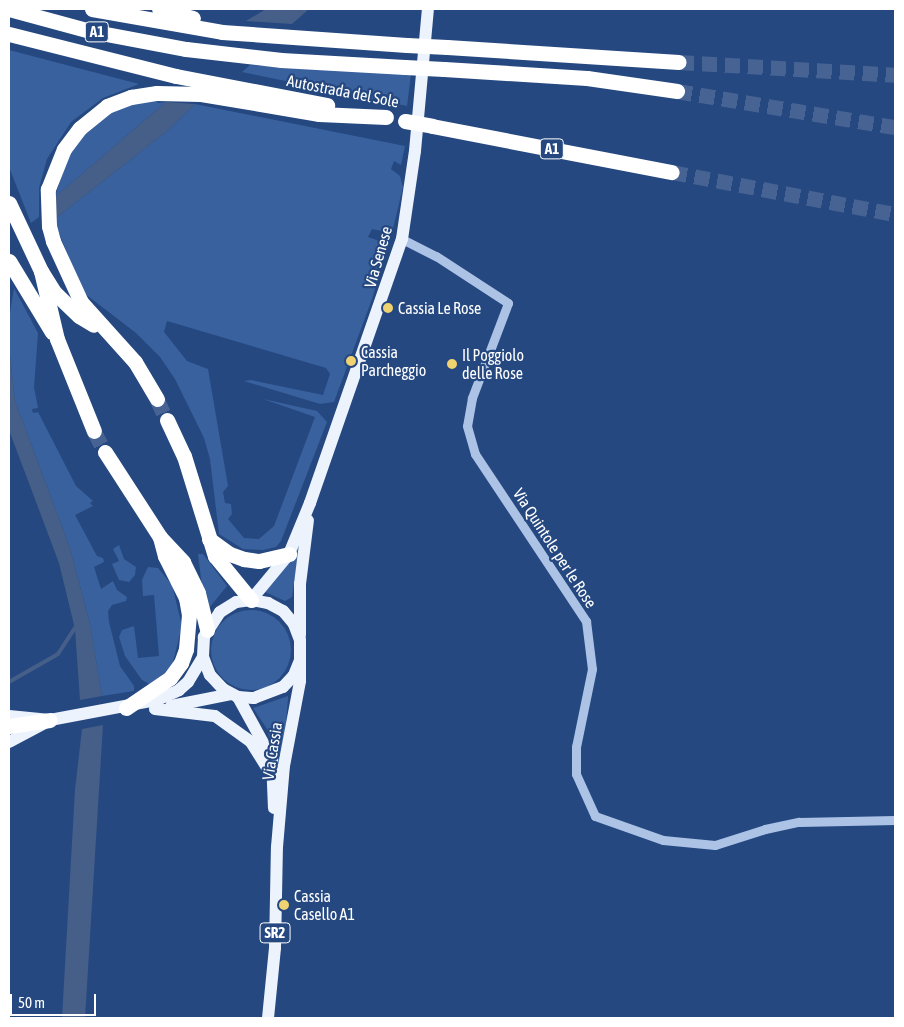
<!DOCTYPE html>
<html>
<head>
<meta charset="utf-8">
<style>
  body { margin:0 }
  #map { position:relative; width:904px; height:1027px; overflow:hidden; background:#254880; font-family:"Asap Condensed",sans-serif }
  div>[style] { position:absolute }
  .green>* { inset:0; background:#39619e }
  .round { border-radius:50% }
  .water>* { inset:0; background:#465f88 }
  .stream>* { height:4px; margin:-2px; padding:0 2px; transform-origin:2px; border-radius:2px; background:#465f88 }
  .highway-tunnel>* { height:15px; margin-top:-7.5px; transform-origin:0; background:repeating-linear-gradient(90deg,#466393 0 15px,transparent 0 23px) }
  .minor>* { height:9px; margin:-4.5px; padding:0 4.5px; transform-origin:4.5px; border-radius:4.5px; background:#acc3e6 }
  .major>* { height:12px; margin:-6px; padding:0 6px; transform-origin:6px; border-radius:6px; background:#edf3fd }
  .highway>* { height:15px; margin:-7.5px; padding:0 7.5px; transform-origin:7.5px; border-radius:7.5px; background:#fff }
  .highway-bridge>* { height:15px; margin:-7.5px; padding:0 7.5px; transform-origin:7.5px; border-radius:7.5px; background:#fff }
  .dots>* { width:14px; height:14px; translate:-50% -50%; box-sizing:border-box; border:2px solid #254880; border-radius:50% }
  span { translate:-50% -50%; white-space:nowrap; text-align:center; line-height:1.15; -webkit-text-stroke:4.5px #254880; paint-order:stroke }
  .shield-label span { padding:1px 4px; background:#254880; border:1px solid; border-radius:4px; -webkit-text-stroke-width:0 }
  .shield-label { font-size:15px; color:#fff; font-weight:700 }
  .street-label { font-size:16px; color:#fff }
  .poi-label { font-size:16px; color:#fff }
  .left { translate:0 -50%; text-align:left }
  .frame { position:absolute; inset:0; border:10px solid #fff; pointer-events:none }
  .scale { position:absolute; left:10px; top:994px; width:86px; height:22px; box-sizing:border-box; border:2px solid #fff; border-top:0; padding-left:6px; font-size:15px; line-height:18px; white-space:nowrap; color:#fff; -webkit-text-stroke:4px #254880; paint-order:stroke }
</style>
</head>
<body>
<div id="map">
  <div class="green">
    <i style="clip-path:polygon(9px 50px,139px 84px,103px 98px,71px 122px,47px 159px,39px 188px,39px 217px,31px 223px,9px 167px)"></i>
    <i style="clip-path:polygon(250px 65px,411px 74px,407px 106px,242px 72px)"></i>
    <i style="clip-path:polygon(157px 99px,158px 103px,166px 102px,55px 197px,69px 153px,84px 132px,113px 111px,131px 103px)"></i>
    <i style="clip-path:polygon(195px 104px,405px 146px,401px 165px,394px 161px,391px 169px,400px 176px,403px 187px,392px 233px,372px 229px,368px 237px,388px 244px,372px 299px,334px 402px,320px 404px,244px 381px,251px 380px,323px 395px,330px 374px,326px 368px,167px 321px,164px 332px,187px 361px,208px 369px,228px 486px,223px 492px,225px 503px,231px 504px,232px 514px,228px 519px,244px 538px,259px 539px,274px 526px,315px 417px,263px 399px,317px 411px,327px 422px,281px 541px,276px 547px,263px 550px,243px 549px,219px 534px,210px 459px,204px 438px,175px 379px,160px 357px,136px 333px,84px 293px,56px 226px,56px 218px,167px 131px)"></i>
    <i style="clip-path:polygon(14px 288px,38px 333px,34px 387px,38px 408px,32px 409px,33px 413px,38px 412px,76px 486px,93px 501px,90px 503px,93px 506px,75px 515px,97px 556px,103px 558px,104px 562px,94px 567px,101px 589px,113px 581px,117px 590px,127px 597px,126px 601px,112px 605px,108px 611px,109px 622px,120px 666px,134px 686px,134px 691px,102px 696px,90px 624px,70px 548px,15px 401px,9px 347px,9px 318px)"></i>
    <i style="clip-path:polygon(302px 528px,292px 597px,285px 601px,265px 592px)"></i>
    <i style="clip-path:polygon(119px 545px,124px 559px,136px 567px,135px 575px,129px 582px,119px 580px,112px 564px,119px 561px,113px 549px)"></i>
    <i style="clip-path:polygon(198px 554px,203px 554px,227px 586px,209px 608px,202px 586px)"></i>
    <i style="clip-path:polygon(148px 567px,158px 568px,172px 585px,182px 626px,172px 666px,151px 685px,142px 680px,125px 656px,119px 637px,122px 630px,134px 626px,138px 658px,159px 656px,154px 595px,143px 596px,142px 580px)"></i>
    <i class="round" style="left:211px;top:610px;width:80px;height:80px"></i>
    <i style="clip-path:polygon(288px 696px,288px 699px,281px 778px,267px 729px,253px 708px)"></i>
  </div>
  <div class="water">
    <i style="clip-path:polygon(266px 9px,309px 9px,292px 24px,246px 21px)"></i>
    <i style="clip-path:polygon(166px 102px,195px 104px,167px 131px,56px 218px,55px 197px)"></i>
    <i style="clip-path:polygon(9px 347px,15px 401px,70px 548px,90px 624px,102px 696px,80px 700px,75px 629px,59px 563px,9px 430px)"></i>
    <i style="clip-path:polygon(103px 725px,85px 1018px,62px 1018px,75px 790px,82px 729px)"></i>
  </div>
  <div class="stream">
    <i style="left:9px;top:682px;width:56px;rotate:-29.7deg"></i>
    <i style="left:58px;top:654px;width:33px;rotate:-57deg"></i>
  </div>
  <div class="highway-tunnel">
    <i style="left:679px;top:62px;width:216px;rotate:3.4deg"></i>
    <i style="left:677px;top:91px;width:221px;rotate:9.4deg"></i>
    <i style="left:672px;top:172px;width:227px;rotate:10.7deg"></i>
    <i style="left:157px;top:399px;width:23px;rotate:65deg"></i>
    <i style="left:94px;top:431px;width:24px;rotate:62deg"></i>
  </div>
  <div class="minor">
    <i style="left:402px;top:239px;width:38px;rotate:27deg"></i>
    <i style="left:436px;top:256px;width:86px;rotate:33.1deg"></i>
    <i style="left:508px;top:303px;width:102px;rotate:110.8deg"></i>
    <i style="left:472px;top:398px;width:28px;rotate:100deg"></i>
    <i style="left:467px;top:426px;width:29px;rotate:74deg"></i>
    <i style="left:475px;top:454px;width:201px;rotate:56.4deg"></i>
    <i style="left:586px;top:621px;width:48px;rotate:82.9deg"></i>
    <i style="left:592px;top:669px;width:80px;rotate:101.6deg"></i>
    <i style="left:576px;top:747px;width:27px;rotate:90deg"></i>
    <i style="left:576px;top:774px;width:46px;rotate:65.7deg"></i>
    <i style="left:595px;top:816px;width:72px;rotate:19.4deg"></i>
    <i style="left:663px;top:840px;width:52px;rotate:5.5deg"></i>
    <i style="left:715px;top:845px;width:52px;rotate:-17.7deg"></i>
    <i style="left:765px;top:829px;width:35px;rotate:-12deg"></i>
    <i style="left:799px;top:822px;width:96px;rotate:-1.2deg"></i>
  </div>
  <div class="major">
    <i style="left:251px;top:600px;width:60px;rotate:-50.4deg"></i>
    <i style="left:289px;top:554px;width:55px;rotate:-67.6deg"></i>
    <i style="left:310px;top:503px;width:280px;rotate:-70.8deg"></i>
    <i style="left:402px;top:239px;width:89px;rotate:-81.6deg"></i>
    <i style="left:415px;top:151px;width:143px;rotate:-84.8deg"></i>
    <i style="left:300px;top:635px;width:51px;rotate:-90deg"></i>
    <i style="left:300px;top:584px;width:64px;rotate:-82.9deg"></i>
    <i style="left:238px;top:697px;width:71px;rotate:61.3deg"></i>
    <i style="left:272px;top:759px;width:49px;rotate:87.7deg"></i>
    <i style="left:171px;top:706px;width:61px;rotate:-11.3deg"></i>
    <i style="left:155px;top:709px;width:60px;rotate:6.7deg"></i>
    <i style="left:215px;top:716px;width:44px;rotate:35.8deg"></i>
    <i style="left:251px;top:742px;width:36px;rotate:58deg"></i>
    <i style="left:9px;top:716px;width:41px;rotate:5.6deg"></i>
    <i style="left:50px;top:720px;width:109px;rotate:-10.6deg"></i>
    <i style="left:157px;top:700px;width:24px;rotate:-24deg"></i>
    <i style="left:179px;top:690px;width:12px;rotate:-42deg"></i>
    <i style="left:188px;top:682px;width:29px;rotate:-59deg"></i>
    <i style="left:9px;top:742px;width:40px;rotate:-28deg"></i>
    <i style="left:268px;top:1018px;width:70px;rotate:-84.3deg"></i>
    <i style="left:275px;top:948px;width:101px;rotate:-88.9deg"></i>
    <i style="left:277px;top:847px;width:81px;rotate:-85.1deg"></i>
    <i style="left:284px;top:766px;width:86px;rotate:-79.3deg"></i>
    <i style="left:300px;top:681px;width:41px;rotate:-90deg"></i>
    <i style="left:300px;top:640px;width:17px;rotate:-111deg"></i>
    <i style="left:294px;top:624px;width:17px;rotate:-130deg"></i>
    <i style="left:283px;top:611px;width:17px;rotate:-152deg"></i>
    <i style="left:268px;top:603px;width:17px;rotate:-170deg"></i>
    <i style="left:251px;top:600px;width:15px;rotate:172deg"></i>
    <i style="left:236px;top:602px;width:19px;rotate:148deg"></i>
    <i style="left:220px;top:612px;width:30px;rotate:123deg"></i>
    <i style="left:204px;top:637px;width:20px;rotate:93deg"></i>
    <i style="left:203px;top:657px;width:19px;rotate:69deg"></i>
    <i style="left:210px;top:675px;width:19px;rotate:47deg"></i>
    <i style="left:223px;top:689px;width:17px;rotate:28deg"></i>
    <i style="left:238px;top:697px;width:16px;rotate:4deg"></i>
    <i style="left:254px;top:698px;width:31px;rotate:-21deg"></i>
    <i style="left:283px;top:687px;width:16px;rotate:-47deg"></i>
    <i style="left:294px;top:675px;width:16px;rotate:-68deg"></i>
  </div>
  <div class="highway">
    <i style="left:9px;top:9px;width:84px;rotate:15.2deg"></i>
    <i style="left:90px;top:31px;width:98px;rotate:10.6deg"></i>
    <i style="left:186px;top:49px;width:96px;rotate:6.6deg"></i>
    <i style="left:281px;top:60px;width:124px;rotate:3.2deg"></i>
    <i style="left:92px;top:9px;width:132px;rotate:10deg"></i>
    <i style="left:222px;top:32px;width:185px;rotate:4deg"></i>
    <i style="left:159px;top:9px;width:35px;rotate:15deg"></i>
    <i style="left:9px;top:34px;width:172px;rotate:14.1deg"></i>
    <i style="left:176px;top:76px;width:154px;rotate:10.9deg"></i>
    <i style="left:447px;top:47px;width:232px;rotate:3.7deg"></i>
    <i style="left:444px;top:69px;width:143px;rotate:3.6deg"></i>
    <i style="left:587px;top:78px;width:91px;rotate:8.2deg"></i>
    <i style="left:432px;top:126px;width:244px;rotate:10.9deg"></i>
    <i style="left:9px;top:203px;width:75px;rotate:64.8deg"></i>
    <i style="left:41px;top:271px;width:26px;rotate:58deg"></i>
    <i style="left:55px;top:293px;width:33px;rotate:44deg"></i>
    <i style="left:79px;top:316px;width:17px;rotate:31deg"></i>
    <i style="left:9px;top:261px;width:83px;rotate:58.8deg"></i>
    <i style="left:41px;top:271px;width:70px;rotate:76.8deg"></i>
    <i style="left:57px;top:339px;width:99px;rotate:68.1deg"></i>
    <i style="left:157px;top:399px;width:43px;rotate:-120.7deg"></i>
    <i style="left:135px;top:362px;width:81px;rotate:-132deg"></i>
    <i style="left:81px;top:302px;width:67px;rotate:-114.7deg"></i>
    <i style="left:53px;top:241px;width:16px;rotate:-105deg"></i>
    <i style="left:49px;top:226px;width:37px;rotate:-92deg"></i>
    <i style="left:48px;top:189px;width:43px;rotate:-68.2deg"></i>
    <i style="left:64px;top:149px;width:26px;rotate:-53deg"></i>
    <i style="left:80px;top:128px;width:35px;rotate:-39deg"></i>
    <i style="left:107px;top:106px;width:26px;rotate:-21deg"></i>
    <i style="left:131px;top:97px;width:26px;rotate:-9deg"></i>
    <i style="left:157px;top:93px;width:44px;rotate:1.3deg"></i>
    <i style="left:201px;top:94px;width:120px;rotate:9.6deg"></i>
    <i style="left:319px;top:114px;width:67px;rotate:2.6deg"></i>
    <i style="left:167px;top:420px;width:40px;rotate:65deg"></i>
    <i style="left:184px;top:456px;width:105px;rotate:72.8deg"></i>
    <i style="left:215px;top:556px;width:57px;rotate:50.7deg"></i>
    <i style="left:105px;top:452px;width:101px;rotate:57.1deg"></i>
    <i style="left:160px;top:537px;width:34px;rotate:47deg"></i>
    <i style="left:183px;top:562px;width:34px;rotate:64deg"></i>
    <i style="left:198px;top:593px;width:38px;rotate:76deg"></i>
    <i style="left:209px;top:539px;width:26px;rotate:36deg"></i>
    <i style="left:230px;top:554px;width:15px;rotate:20deg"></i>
    <i style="left:244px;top:559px;width:15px;rotate:8deg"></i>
    <i style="left:259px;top:561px;width:31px;rotate:-13deg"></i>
    <i style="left:126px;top:708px;width:53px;rotate:-34.3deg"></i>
    <i style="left:170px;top:678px;width:19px;rotate:-54deg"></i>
    <i style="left:181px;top:663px;width:15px;rotate:-70deg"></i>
    <i style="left:186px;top:649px;width:34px;rotate:-85deg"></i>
    <i style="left:189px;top:615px;width:17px;rotate:-100deg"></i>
    <i style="left:186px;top:598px;width:47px;rotate:-116.6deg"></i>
    <i style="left:165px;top:556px;width:20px;rotate:-105deg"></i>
    <i style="left:9px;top:726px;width:41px;rotate:-8.3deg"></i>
  </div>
  <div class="highway-bridge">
    <i style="left:407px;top:45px;width:40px;rotate:2.9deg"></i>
    <i style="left:405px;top:67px;width:39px;rotate:3deg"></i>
    <i style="left:405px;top:121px;width:27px;rotate:10deg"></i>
  </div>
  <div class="dots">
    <i style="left:388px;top:308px;background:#f0d270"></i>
    <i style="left:351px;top:361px;background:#f0d270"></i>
    <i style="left:452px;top:364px;background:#f0d270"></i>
    <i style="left:284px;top:905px;background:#f0d270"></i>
  </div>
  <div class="shield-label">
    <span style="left:97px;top:32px">A1</span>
    <span style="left:552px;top:149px">A1</span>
    <span style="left:275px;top:933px">SR2</span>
  </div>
  <div class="street-label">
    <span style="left:343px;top:91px;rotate:11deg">Autostrada del Sole</span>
    <span style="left:378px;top:257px;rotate:-74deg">Via Senese</span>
    <span style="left:555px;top:548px;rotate:57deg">Via Quintole per le Rose</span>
    <span style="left:272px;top:751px;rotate:-81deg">Via Cassia</span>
  </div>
  <div class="poi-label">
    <span class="left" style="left:398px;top:308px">Cassia Le Rose</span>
    <span class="left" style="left:361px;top:361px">Cassia<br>Parcheggio</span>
    <span class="left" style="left:462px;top:364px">Il Poggiolo<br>delle Rose</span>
    <span class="left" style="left:294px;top:905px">Cassia<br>Casello A1</span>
  </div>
  <div class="frame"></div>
  <div class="scale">50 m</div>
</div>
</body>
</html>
